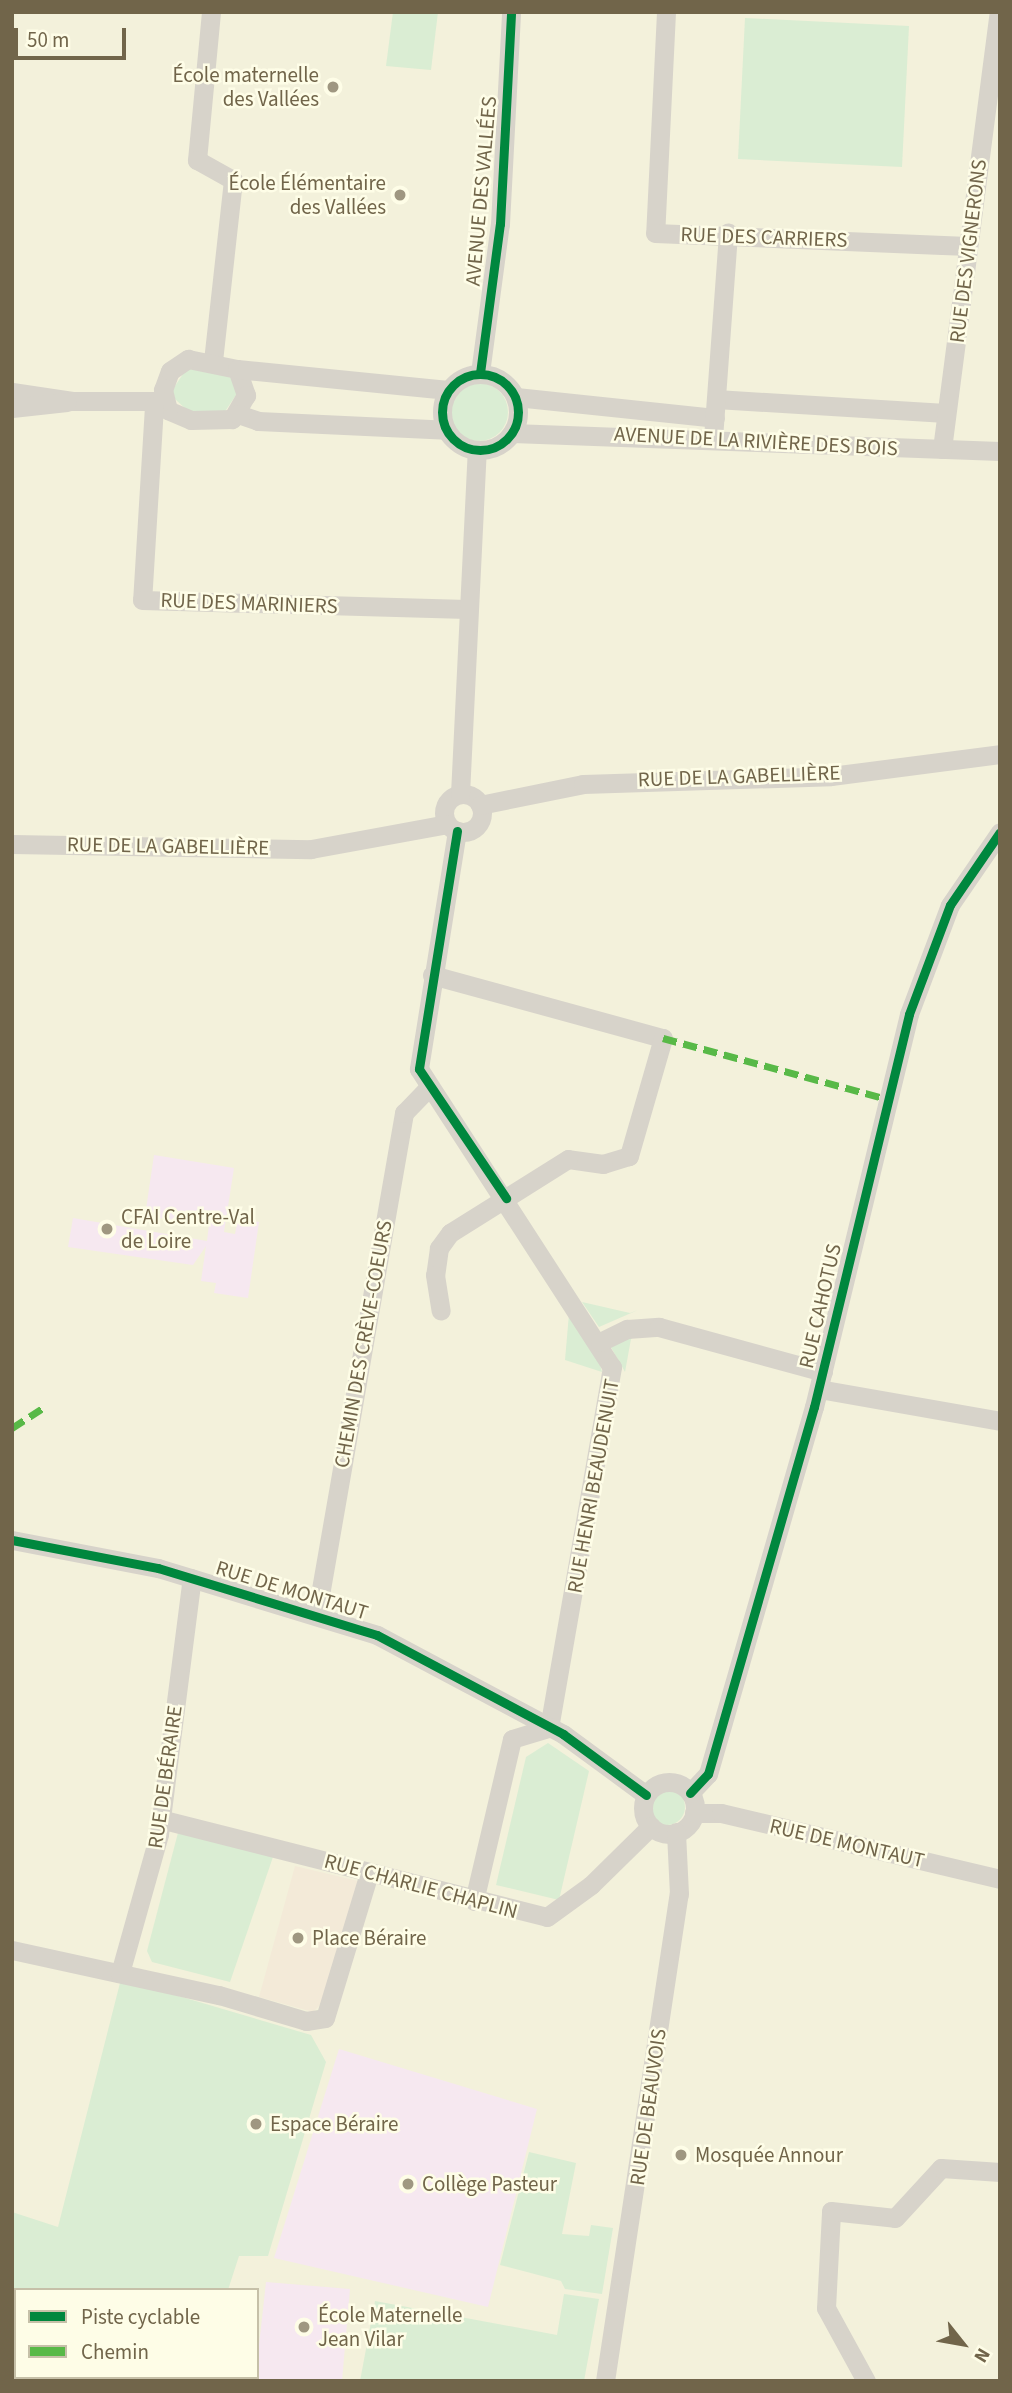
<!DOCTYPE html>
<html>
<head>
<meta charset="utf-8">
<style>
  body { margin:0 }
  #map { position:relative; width:1012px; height:2393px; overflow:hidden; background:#f5f4e8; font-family:"Source Sans 3",sans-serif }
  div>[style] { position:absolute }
  .residential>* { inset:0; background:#f3f1db }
  .commercial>* { inset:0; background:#f3ead8 }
  .education>* { inset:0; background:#f6e8f0 }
  .green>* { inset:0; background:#daedd3 }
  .round { border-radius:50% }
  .minor>* { height:19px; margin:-9.5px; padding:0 9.5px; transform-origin:9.5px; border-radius:9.5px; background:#d7d3ca }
  .minor>.ring { margin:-9.5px; padding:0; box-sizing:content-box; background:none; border:19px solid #d7d3ca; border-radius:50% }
  .quiet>* { height:7px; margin-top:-3.5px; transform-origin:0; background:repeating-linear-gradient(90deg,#58b947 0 14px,transparent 0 21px) }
  .cycleway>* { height:9px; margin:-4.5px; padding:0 4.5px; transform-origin:4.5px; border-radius:4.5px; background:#00873e }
  .cycleway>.ring { margin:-4.5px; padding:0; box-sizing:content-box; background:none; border:9px solid #00873e; border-radius:50% }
  .dots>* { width:19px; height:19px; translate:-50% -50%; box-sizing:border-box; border:4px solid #fefde7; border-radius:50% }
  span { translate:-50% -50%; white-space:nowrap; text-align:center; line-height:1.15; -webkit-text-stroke:5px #fefde7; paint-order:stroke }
  .poi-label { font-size:21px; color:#71654a }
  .right { translate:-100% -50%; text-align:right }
  .left { translate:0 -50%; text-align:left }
  .street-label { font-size:21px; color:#71654a }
  .frame { position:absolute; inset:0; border:14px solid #71654a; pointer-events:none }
  .legend { position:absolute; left:14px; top:2288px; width:245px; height:91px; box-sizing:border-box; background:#fefde7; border:2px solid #c6c0a8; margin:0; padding:9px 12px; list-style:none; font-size:21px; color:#71654a }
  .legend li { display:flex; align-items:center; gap:14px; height:35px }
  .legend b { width:35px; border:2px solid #c6c0a8 }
  .north { position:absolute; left:928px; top:2309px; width:70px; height:70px; -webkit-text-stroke:5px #fefde7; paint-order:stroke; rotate:121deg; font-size:19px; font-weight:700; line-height:28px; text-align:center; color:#71654a }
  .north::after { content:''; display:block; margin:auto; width:24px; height:32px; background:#71654a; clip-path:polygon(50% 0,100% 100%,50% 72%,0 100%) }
  .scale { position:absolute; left:14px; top:28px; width:112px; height:32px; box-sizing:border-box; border:4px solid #71654a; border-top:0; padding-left:9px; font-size:21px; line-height:24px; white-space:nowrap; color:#71654a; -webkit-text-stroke:5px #fefde7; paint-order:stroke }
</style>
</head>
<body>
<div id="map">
  <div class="residential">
    <i style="clip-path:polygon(evenodd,12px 12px,1000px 12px,1000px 2381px,12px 2381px,12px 12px,16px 2290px,257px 2290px,257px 2377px,16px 2377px,16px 2290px)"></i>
  </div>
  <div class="commercial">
    <i style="clip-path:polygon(295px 1866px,358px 1881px,330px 1995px,313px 2012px,259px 1997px)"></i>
  </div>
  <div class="education">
    <i style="clip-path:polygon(154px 1155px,234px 1168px,224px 1232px,235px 1234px,238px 1218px,259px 1222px,248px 1298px,214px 1293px,216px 1283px,201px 1281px,206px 1246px,193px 1265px,68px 1247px,73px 1218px,207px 1241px,209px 1225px,145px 1216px)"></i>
    <i style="clip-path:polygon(339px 2049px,537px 2109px,488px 2307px,274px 2258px)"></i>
    <i style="clip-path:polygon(266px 2282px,350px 2289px,342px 2381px,255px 2381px)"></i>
    <i style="clip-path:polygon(103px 2377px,223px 2377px,103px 2381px)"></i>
  </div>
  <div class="green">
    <i style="clip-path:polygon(393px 12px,438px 12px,431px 70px,386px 66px)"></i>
    <i style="clip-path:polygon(745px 18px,909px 26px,902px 167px,738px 159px)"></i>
    <i style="clip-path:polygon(187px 368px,233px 374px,240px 389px,224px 413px,189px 412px,175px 399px,171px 392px)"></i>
    <i class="round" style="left:450px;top:383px;width:58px;height:58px"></i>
    <i style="clip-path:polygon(582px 1302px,630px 1313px,638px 1310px,599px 1327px)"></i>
    <i style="clip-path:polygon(569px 1314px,598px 1357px,602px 1372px,565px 1360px)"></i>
    <i style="clip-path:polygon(637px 1335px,631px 1339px,625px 1372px,608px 1342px)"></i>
    <i style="clip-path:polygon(548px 1743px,589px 1771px,559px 1900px,496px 1885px,526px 1757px)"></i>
    <i class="round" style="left:649px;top:1789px;width:36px;height:36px"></i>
    <i style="clip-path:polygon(179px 1829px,274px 1854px,230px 1982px,152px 1962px,147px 1951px)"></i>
    <i style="clip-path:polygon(121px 1979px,311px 2035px,326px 2062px,268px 2256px,239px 2256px,228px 2290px,16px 2290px,16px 2377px,98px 2377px,12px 2381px,12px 2212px,58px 2227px)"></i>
    <i style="clip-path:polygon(529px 2152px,576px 2163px,562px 2234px,589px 2236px,591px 2225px,613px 2228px,602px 2294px,565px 2289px,561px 2281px,500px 2265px)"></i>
    <i style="clip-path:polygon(564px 2294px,599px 2299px,584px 2381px,360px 2381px,375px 2301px,557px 2335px)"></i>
  </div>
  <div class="minor">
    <i style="left:211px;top:12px;width:149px;rotate:95.4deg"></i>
    <i style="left:197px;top:160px;width:41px;rotate:29.1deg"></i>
    <i style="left:233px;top:180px;width:181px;rotate:96.3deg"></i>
    <i style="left:666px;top:12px;width:221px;rotate:92.8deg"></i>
    <i style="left:655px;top:233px;width:313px;rotate:2.4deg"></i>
    <i style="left:188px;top:359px;width:50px;rotate:11.5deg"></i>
    <i style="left:237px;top:369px;width:28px;rotate:71deg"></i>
    <i style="left:246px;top:395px;width:28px;rotate:120deg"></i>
    <i style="left:232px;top:419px;width:41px;rotate:178.6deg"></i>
    <i style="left:191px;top:420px;width:25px;rotate:-157deg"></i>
    <i style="left:168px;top:410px;width:21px;rotate:-104deg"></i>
    <i style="left:163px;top:390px;width:20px;rotate:-70deg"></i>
    <i style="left:170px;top:371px;width:22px;rotate:-34deg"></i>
    <i style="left:237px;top:369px;width:212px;rotate:5.7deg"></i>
    <i style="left:480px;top:373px;width:150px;rotate:-82.4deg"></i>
    <i style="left:500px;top:224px;width:212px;rotate:-87deg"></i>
    <i class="ring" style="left:442px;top:374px;width:57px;height:57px"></i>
    <i style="left:12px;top:392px;width:61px;rotate:8.5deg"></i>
    <i style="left:72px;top:401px;width:91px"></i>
    <i style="left:516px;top:397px;width:200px;rotate:6deg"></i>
    <i style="left:716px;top:399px;width:230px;rotate:3.5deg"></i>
    <i style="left:154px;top:406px;width:194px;rotate:93.5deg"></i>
    <i style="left:142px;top:600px;width:325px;rotate:1.6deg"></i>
    <i style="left:12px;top:408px;width:55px;rotate:-6.2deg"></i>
    <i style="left:238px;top:414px;width:21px;rotate:19deg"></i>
    <i style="left:258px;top:421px;width:188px;rotate:2.7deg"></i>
    <i style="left:512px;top:433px;width:488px;rotate:2.1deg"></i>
    <i style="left:713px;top:438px;width:206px;rotate:-85.8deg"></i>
    <i style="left:942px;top:449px;width:441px;rotate:-82.6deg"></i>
    <i class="ring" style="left:444px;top:794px;width:19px;height:19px"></i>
    <i style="left:460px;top:794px;width:343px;rotate:-87.2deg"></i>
    <i style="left:480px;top:805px;width:105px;rotate:-11.5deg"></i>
    <i style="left:583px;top:784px;width:248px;rotate:-1.8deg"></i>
    <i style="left:831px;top:776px;width:170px;rotate:-7.4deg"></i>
    <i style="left:457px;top:831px;width:241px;rotate:99.1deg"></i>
    <i style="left:419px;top:1069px;width:355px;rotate:57.1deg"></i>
    <i style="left:612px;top:1367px;width:366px;rotate:99.9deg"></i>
    <i style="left:12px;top:844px;width:299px;rotate:1deg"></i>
    <i style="left:311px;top:849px;width:138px;rotate:-10.4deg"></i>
    <i style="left:432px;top:975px;width:239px;rotate:15.3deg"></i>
    <i style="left:663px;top:1038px;width:123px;rotate:106.1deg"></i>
    <i style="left:629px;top:1156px;width:27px;rotate:163deg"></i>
    <i style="left:603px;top:1164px;width:35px;rotate:-172deg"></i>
    <i style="left:568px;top:1159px;width:139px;rotate:147.9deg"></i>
    <i style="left:450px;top:1233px;width:19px;rotate:126deg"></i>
    <i style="left:439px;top:1248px;width:27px;rotate:98deg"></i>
    <i style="left:435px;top:1275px;width:36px;rotate:81deg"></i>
    <i style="left:600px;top:1342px;width:30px;rotate:-26deg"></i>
    <i style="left:627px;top:1329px;width:32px;rotate:-4deg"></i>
    <i style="left:659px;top:1327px;width:170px;rotate:15.3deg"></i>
    <i style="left:819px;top:1389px;width:184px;rotate:10deg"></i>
    <i style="left:12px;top:1540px;width:149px;rotate:10.9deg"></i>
    <i style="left:158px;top:1568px;width:229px;rotate:17deg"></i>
    <i style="left:377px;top:1635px;width:211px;rotate:28deg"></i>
    <i style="left:563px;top:1734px;width:103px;rotate:36.3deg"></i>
    <i style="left:317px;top:1612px;width:507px;rotate:-80.11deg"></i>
    <i style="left:404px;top:1113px;width:36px;rotate:-46deg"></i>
    <i class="ring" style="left:643px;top:1782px;width:33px;height:33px"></i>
    <i style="left:690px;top:1793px;width:26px;rotate:-47deg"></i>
    <i style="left:708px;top:1774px;width:382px;rotate:-73.9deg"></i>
    <i style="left:814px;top:1407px;width:404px;rotate:-76.4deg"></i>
    <i style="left:909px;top:1014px;width:116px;rotate:-69.4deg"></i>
    <i style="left:950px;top:905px;width:88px;rotate:-55.6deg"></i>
    <i style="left:694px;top:1813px;width:27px"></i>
    <i style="left:721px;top:1813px;width:287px;rotate:13.3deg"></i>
    <i style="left:160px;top:1819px;width:399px;rotate:14.2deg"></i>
    <i style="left:547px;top:1917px;width:54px;rotate:-36deg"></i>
    <i style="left:591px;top:1885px;width:84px;rotate:-44.5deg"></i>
    <i style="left:474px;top:1901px;width:166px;rotate:-76.8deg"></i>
    <i style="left:512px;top:1739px;width:39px;rotate:-17deg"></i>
    <i style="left:12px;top:1950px;width:212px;rotate:12.3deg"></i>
    <i style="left:219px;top:1995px;width:91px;rotate:16.6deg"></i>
    <i style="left:306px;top:2021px;width:19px;rotate:-9deg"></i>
    <i style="left:325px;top:2018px;width:152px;rotate:-73.1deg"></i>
    <i style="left:120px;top:1973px;width:144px;rotate:-74.3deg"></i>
    <i style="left:159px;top:1834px;width:258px;rotate:-82.7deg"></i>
    <i style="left:605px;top:2381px;width:493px;rotate:-81.4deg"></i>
    <i style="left:679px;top:1894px;width:62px;rotate:-92.8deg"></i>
    <i style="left:866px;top:2381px;width:83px;rotate:-118.7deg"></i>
    <i style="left:826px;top:2308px;width:97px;rotate:-87deg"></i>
    <i style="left:831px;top:2211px;width:64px;rotate:6.2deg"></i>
    <i style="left:895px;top:2218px;width:68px;rotate:-47.4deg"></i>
    <i style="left:941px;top:2168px;width:59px;rotate:3.9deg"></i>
  </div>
  <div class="quiet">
    <i style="left:663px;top:1038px;width:229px;rotate:15.2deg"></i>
    <i style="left:12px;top:1428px;width:40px;rotate:-32.9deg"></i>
  </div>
  <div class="cycleway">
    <i style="left:480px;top:373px;width:150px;rotate:-82.4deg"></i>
    <i style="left:500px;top:224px;width:212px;rotate:-87deg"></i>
    <i class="ring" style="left:442px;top:374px;width:67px;height:67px"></i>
    <i style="left:457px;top:831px;width:241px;rotate:99.1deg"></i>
    <i style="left:419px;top:1069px;width:156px;rotate:56deg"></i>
    <i style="left:12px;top:1540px;width:149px;rotate:10.9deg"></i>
    <i style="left:158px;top:1568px;width:229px;rotate:17deg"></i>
    <i style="left:377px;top:1635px;width:211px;rotate:28deg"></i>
    <i style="left:563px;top:1734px;width:103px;rotate:36.3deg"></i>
    <i style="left:690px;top:1793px;width:26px;rotate:-47deg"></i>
    <i style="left:708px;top:1774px;width:382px;rotate:-73.9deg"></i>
    <i style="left:814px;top:1407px;width:404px;rotate:-76.4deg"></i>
    <i style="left:909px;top:1014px;width:116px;rotate:-69.4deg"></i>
    <i style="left:950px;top:905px;width:88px;rotate:-55.6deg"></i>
  </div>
  <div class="dots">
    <i style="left:333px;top:87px;background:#9f9781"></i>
    <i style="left:400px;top:195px;background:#9f9781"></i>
    <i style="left:107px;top:1229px;background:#9f9781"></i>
    <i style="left:298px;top:1938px;background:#9f9781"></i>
    <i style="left:256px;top:2124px;background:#9f9781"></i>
    <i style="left:681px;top:2155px;background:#9f9781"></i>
    <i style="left:408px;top:2184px;background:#9f9781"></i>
    <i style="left:304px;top:2327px;background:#9f9781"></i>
  </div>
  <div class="poi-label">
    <span class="right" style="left:319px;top:87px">École maternelle<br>des Vallées</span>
    <span class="right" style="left:386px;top:195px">École Élémentaire<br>des Vallées</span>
    <span class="left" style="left:121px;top:1229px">CFAI Centre-Val<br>de Loire</span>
    <span class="left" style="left:312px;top:1938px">Place Béraire</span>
    <span class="left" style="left:270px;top:2124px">Espace Béraire</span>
    <span class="left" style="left:695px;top:2155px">Mosquée Annour</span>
    <span class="left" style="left:422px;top:2184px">Collège Pasteur</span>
    <span class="left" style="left:318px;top:2327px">École Maternelle<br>Jean Vilar</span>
  </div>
  <div class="street-label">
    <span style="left:481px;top:191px;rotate:-85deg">AVENUE DES VALLÉES</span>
    <span style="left:764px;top:237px;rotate:2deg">RUE DES CARRIERS</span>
    <span style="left:968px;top:251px;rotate:-83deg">RUE DES VIGNERONS</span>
    <span style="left:756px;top:441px;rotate:3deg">AVENUE DE LA RIVIÈRE DES BOIS</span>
    <span style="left:249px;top:603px;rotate:2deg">RUE DES MARINIERS</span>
    <span style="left:739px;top:776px;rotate:-2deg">RUE DE LA GABELLIÈRE</span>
    <span style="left:168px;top:846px;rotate:1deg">RUE DE LA GABELLIÈRE</span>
    <span style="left:820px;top:1306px;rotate:-77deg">RUE CAHOTUS</span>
    <span style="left:363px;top:1344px;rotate:-80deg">CHEMIN DES CRÈVE-COEURS</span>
    <span style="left:593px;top:1486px;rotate:-80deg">RUE HENRI BEAUDENUIT</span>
    <span style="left:292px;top:1590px;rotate:17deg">RUE DE MONTAUT</span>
    <span style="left:165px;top:1777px;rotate:-82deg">RUE DE BÉRAIRE</span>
    <span style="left:847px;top:1843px;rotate:13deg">RUE DE MONTAUT</span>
    <span style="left:421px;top:1886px;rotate:15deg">RUE CHARLIE CHAPLIN</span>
    <span style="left:648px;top:2107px;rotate:-82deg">RUE DE BEAUVOIS</span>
  </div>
  <div class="frame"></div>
  <ul class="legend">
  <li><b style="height:9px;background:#00873e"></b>Piste cyclable</li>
  <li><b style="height:9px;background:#58b947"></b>Chemin</li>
  </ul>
  <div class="north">N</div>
  <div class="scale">50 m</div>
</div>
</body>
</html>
